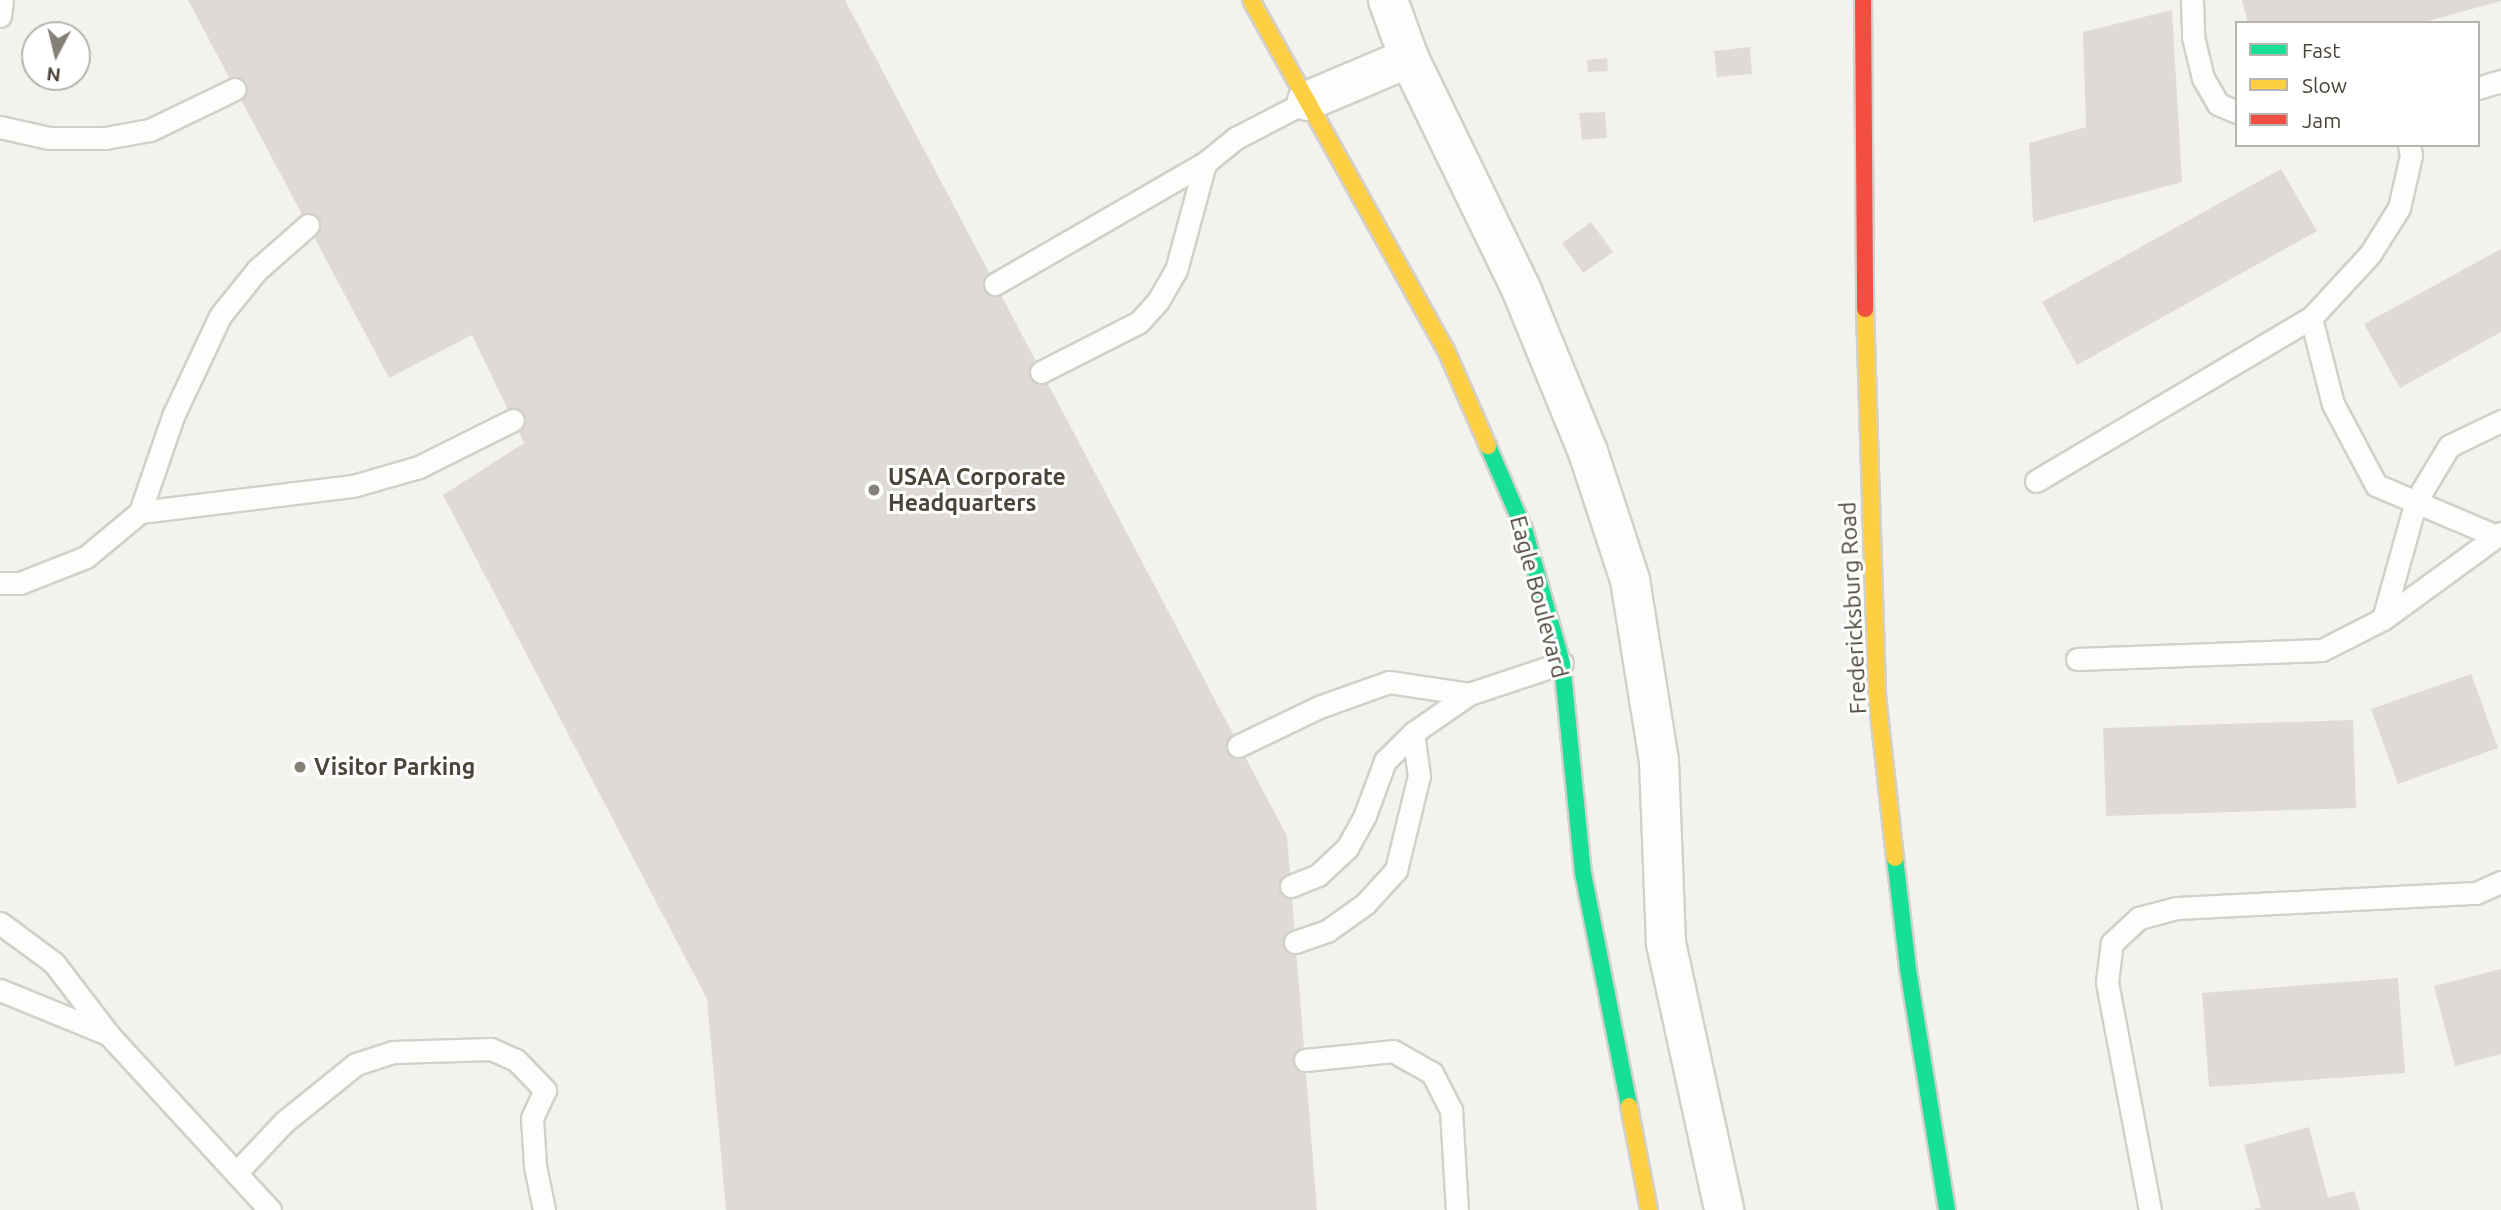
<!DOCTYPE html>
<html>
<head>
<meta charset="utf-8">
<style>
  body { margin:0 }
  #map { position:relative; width:2501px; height:1210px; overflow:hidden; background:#f4f2ee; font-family:Ubuntu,sans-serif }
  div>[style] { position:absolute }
  .building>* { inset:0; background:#dedbd6 }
  .roads { filter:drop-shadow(2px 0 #d2d0cb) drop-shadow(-2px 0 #d2d0cb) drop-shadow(0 2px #d2d0cb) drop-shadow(0 -2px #d2d0cb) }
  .lane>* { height:21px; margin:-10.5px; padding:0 10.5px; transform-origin:10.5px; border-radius:10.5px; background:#fdfdfc }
  .street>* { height:38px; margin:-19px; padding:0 19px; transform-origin:19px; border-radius:19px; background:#fdfdfc }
  .fast>* { height:16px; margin:-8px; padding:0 8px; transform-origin:8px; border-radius:8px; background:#16e098 }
  .slow>* { height:16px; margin:-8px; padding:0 8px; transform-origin:8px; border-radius:8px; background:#ffcf43 }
  .jam>* { height:16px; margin:-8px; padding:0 8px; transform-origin:8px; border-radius:8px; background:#f24e42 }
  .dots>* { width:19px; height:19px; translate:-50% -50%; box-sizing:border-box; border:4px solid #fff; border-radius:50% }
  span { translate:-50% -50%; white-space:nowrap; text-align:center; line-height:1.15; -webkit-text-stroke:6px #fff; paint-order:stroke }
  .poi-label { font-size:23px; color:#4b4439; font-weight:700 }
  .left { translate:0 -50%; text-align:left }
  .street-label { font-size:23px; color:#4b4439 }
  .legend { position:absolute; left:2235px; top:21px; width:245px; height:126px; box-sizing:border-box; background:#fff; border:2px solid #b7b4b0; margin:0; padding:9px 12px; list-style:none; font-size:21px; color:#4b4439 }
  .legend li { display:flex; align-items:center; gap:14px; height:35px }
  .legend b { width:35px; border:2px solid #b7b4b0 }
  .north { position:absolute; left:21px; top:21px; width:70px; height:70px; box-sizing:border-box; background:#fff; border:2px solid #b7b4b0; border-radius:50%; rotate:187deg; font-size:19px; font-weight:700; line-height:28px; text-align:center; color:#4b4439 }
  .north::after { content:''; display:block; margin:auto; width:24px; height:32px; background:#868178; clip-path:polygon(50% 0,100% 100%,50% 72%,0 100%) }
</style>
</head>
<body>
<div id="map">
  <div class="building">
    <i style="clip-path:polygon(188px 0,845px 0,1287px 836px,1317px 1210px,726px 1210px,707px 999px,443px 495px,524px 443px,472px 335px,389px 378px)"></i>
    <i style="clip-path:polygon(2242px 0,2501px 0,2501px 1px,2421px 23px,2248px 23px)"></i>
    <i style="clip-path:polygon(2172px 10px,2182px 182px,2033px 222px,2029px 143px,2086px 127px,2083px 32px)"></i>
    <i style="clip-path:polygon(1750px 47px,1752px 74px,1717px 77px,1714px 51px)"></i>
    <i style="clip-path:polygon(1607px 58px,1608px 71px,1588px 72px,1587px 60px)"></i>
    <i style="clip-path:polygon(1605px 112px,1607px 138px,1582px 140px,1579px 113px)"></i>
    <i style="clip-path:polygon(2281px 169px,2317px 231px,2077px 365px,2042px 302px)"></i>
    <i style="clip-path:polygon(1591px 222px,1613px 252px,1583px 273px,1562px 243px)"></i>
    <i style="clip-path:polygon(2501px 249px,2501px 332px,2400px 388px,2364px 324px)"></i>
    <i style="clip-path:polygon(2471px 674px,2498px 748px,2398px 784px,2371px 709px)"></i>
    <i style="clip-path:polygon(2353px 720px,2356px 808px,2106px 816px,2103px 728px)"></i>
    <i style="clip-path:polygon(2501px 969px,2501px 1054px,2455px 1066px,2434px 986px)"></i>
    <i style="clip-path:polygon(2398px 978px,2405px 1073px,2209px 1087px,2202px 993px)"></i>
    <i style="clip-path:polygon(2309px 1127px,2328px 1198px,2354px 1191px,2360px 1210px,2253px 1210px,2261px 1207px,2244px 1145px)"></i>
  </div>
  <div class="roads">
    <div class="lane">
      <i style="left:2192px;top:0;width:37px;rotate:88deg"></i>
      <i style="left:2193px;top:37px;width:42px;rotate:76.3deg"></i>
      <i style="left:2203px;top:78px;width:30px;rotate:60deg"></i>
      <i style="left:2218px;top:104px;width:21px;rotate:23deg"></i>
      <i style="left:0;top:16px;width:16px;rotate:-83deg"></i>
      <i style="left:2478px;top:88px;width:24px;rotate:-17deg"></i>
      <i style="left:0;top:127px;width:50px;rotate:12.7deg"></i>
      <i style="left:49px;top:138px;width:56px"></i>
      <i style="left:105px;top:138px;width:46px;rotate:-10.1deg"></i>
      <i style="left:150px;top:130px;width:94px;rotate:-25.8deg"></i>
      <i style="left:995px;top:284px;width:242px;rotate:-30deg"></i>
      <i style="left:1205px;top:163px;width:40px;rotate:-39deg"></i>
      <i style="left:1236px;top:138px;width:80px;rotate:-27.5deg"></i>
      <i style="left:2311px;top:318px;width:87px;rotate:-47.3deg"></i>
      <i style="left:2370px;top:254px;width:54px;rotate:-57.8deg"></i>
      <i style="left:2399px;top:208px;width:54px;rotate:-77.2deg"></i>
      <i style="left:2411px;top:155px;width:10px;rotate:-101deg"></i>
      <i style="left:1041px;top:372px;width:110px;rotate:-27deg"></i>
      <i style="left:1139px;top:322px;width:28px;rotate:-48deg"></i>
      <i style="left:1158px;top:301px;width:36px;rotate:-60deg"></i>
      <i style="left:1176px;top:270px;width:111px;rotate:-74.8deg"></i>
      <i style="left:2036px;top:481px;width:320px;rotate:-30.7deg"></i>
      <i style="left:2311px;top:318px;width:89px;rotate:75.7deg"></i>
      <i style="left:2333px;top:404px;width:92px;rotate:62deg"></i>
      <i style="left:2376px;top:485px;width:128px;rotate:23deg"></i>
      <i style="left:140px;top:512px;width:215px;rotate:-7deg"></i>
      <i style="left:353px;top:486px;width:69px;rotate:-16.1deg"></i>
      <i style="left:419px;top:467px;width:105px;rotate:-26.6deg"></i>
      <i style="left:0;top:583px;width:20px"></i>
      <i style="left:20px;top:583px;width:71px;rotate:-21.5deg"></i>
      <i style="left:86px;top:557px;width:70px;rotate:-39.8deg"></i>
      <i style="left:140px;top:512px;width:102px;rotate:-71deg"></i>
      <i style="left:173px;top:416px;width:110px;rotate:-64.8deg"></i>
      <i style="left:220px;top:316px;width:59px;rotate:-51.2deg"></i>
      <i style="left:257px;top:270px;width:68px;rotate:-41.4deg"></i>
      <i style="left:2383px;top:619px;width:123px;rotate:-74.4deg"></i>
      <i style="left:2416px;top:501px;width:64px;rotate:-59deg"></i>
      <i style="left:2449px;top:446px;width:58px;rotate:-25.7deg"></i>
      <i style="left:2077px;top:659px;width:245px;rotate:-2.1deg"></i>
      <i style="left:2322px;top:650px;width:68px;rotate:-26.9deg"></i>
      <i style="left:2383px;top:619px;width:146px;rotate:-36.1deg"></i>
      <i style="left:1238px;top:746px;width:90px;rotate:-25.7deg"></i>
      <i style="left:1319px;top:707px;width:74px;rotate:-19.7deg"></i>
      <i style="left:1389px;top:682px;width:81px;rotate:8.5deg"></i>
      <i style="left:1291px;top:886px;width:29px;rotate:-22deg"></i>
      <i style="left:1318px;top:875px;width:40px;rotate:-43deg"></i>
      <i style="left:1347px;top:848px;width:38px;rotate:-61deg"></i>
      <i style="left:1365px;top:815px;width:58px;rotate:-69.7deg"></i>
      <i style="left:1385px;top:761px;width:40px;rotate:-45deg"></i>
      <i style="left:1413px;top:733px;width:68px;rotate:-34.9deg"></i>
      <i style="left:1469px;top:694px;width:98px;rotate:-18.4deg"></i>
      <i style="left:0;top:923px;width:67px;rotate:36.5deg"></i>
      <i style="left:54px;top:963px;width:91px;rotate:52.6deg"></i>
      <i style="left:109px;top:1035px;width:238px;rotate:47.4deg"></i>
      <i style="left:1295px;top:942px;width:34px;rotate:-19deg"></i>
      <i style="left:1327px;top:931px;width:47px;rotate:-35.4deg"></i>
      <i style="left:1365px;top:904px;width:46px;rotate:-47.6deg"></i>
      <i style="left:1396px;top:870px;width:97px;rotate:-76.3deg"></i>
      <i style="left:1419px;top:776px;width:43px;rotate:-97.9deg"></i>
      <i style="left:0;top:990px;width:117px;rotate:22.2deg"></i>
      <i style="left:1305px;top:1060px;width:88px;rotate:-5.8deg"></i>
      <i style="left:1393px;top:1051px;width:45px;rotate:29.4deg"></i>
      <i style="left:1432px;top:1073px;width:42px;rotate:62.8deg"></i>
      <i style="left:1451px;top:1110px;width:100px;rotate:86.6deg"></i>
      <i style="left:236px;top:1173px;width:70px;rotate:-46.7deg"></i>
      <i style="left:284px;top:1122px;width:92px;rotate:-38.9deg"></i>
      <i style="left:356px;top:1064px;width:39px;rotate:-18deg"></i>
      <i style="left:393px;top:1052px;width:98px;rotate:-1.8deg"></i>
      <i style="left:491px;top:1049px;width:27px;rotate:24deg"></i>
      <i style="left:516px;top:1060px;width:42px;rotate:46deg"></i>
      <i style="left:545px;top:1090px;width:31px;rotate:115deg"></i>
      <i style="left:532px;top:1118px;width:48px;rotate:86.4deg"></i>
      <i style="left:535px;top:1166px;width:45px;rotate:78.4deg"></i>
      <i style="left:2150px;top:1210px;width:232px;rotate:-100.7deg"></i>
      <i style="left:2107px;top:982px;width:39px;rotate:-83deg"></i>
      <i style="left:2112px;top:943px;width:37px;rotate:-43deg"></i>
      <i style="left:2139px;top:918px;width:39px;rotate:-15deg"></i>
      <i style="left:2177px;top:908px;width:299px;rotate:-2.9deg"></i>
      <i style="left:2476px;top:893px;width:27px;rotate:-24deg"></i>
    </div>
    <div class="street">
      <i style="left:1388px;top:0;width:62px;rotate:70.1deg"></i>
      <i style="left:1409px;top:58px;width:259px;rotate:64.1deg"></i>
      <i style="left:1522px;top:291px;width:174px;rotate:67.7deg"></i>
      <i style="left:1588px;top:452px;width:135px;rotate:71.8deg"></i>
      <i style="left:1630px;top:580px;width:183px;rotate:80.9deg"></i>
      <i style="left:1659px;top:761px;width:182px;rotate:87.8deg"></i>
      <i style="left:1666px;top:943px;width:273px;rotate:77.7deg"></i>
      <i style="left:1307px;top:101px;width:111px;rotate:-22.9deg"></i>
    </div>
    <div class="fast">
      <i style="left:1488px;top:446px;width:90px;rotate:66.6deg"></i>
      <i style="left:1524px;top:529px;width:139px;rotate:74.2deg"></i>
      <i style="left:1562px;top:663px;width:211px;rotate:84.3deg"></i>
      <i style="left:1583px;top:873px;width:237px;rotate:78.8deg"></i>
      <i style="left:1895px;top:858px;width:112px;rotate:83.3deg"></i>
      <i style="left:1908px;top:969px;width:244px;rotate:80.8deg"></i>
    </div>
    <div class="slow">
      <i style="left:1251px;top:0;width:401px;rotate:60.9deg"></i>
      <i style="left:1446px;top:350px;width:105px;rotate:66.4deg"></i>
      <i style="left:1865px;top:309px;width:386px;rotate:88.2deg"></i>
      <i style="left:1877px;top:695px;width:164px;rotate:83.7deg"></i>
      <i style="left:1629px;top:1106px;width:106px;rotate:79.1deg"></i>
    </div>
    <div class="jam">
      <i style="left:1863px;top:0;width:309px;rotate:89.6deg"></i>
    </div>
  </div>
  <div class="dots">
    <i style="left:874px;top:490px;background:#868178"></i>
    <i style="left:300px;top:767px;background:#868178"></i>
  </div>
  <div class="poi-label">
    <span class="left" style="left:888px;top:490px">USAA Corporate<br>Headquarters</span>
    <span class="left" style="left:314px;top:767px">Visitor Parking</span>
  </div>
  <div class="street-label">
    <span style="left:1539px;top:597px;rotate:75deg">Eagle Boulevard</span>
    <span style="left:1853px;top:608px;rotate:-93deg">Fredericksburg Road</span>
  </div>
  <ul class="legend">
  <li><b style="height:9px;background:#16e098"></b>Fast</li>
  <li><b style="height:9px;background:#ffcf43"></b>Slow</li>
  <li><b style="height:9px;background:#f24e42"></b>Jam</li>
  </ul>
  <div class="north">N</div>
</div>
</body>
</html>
